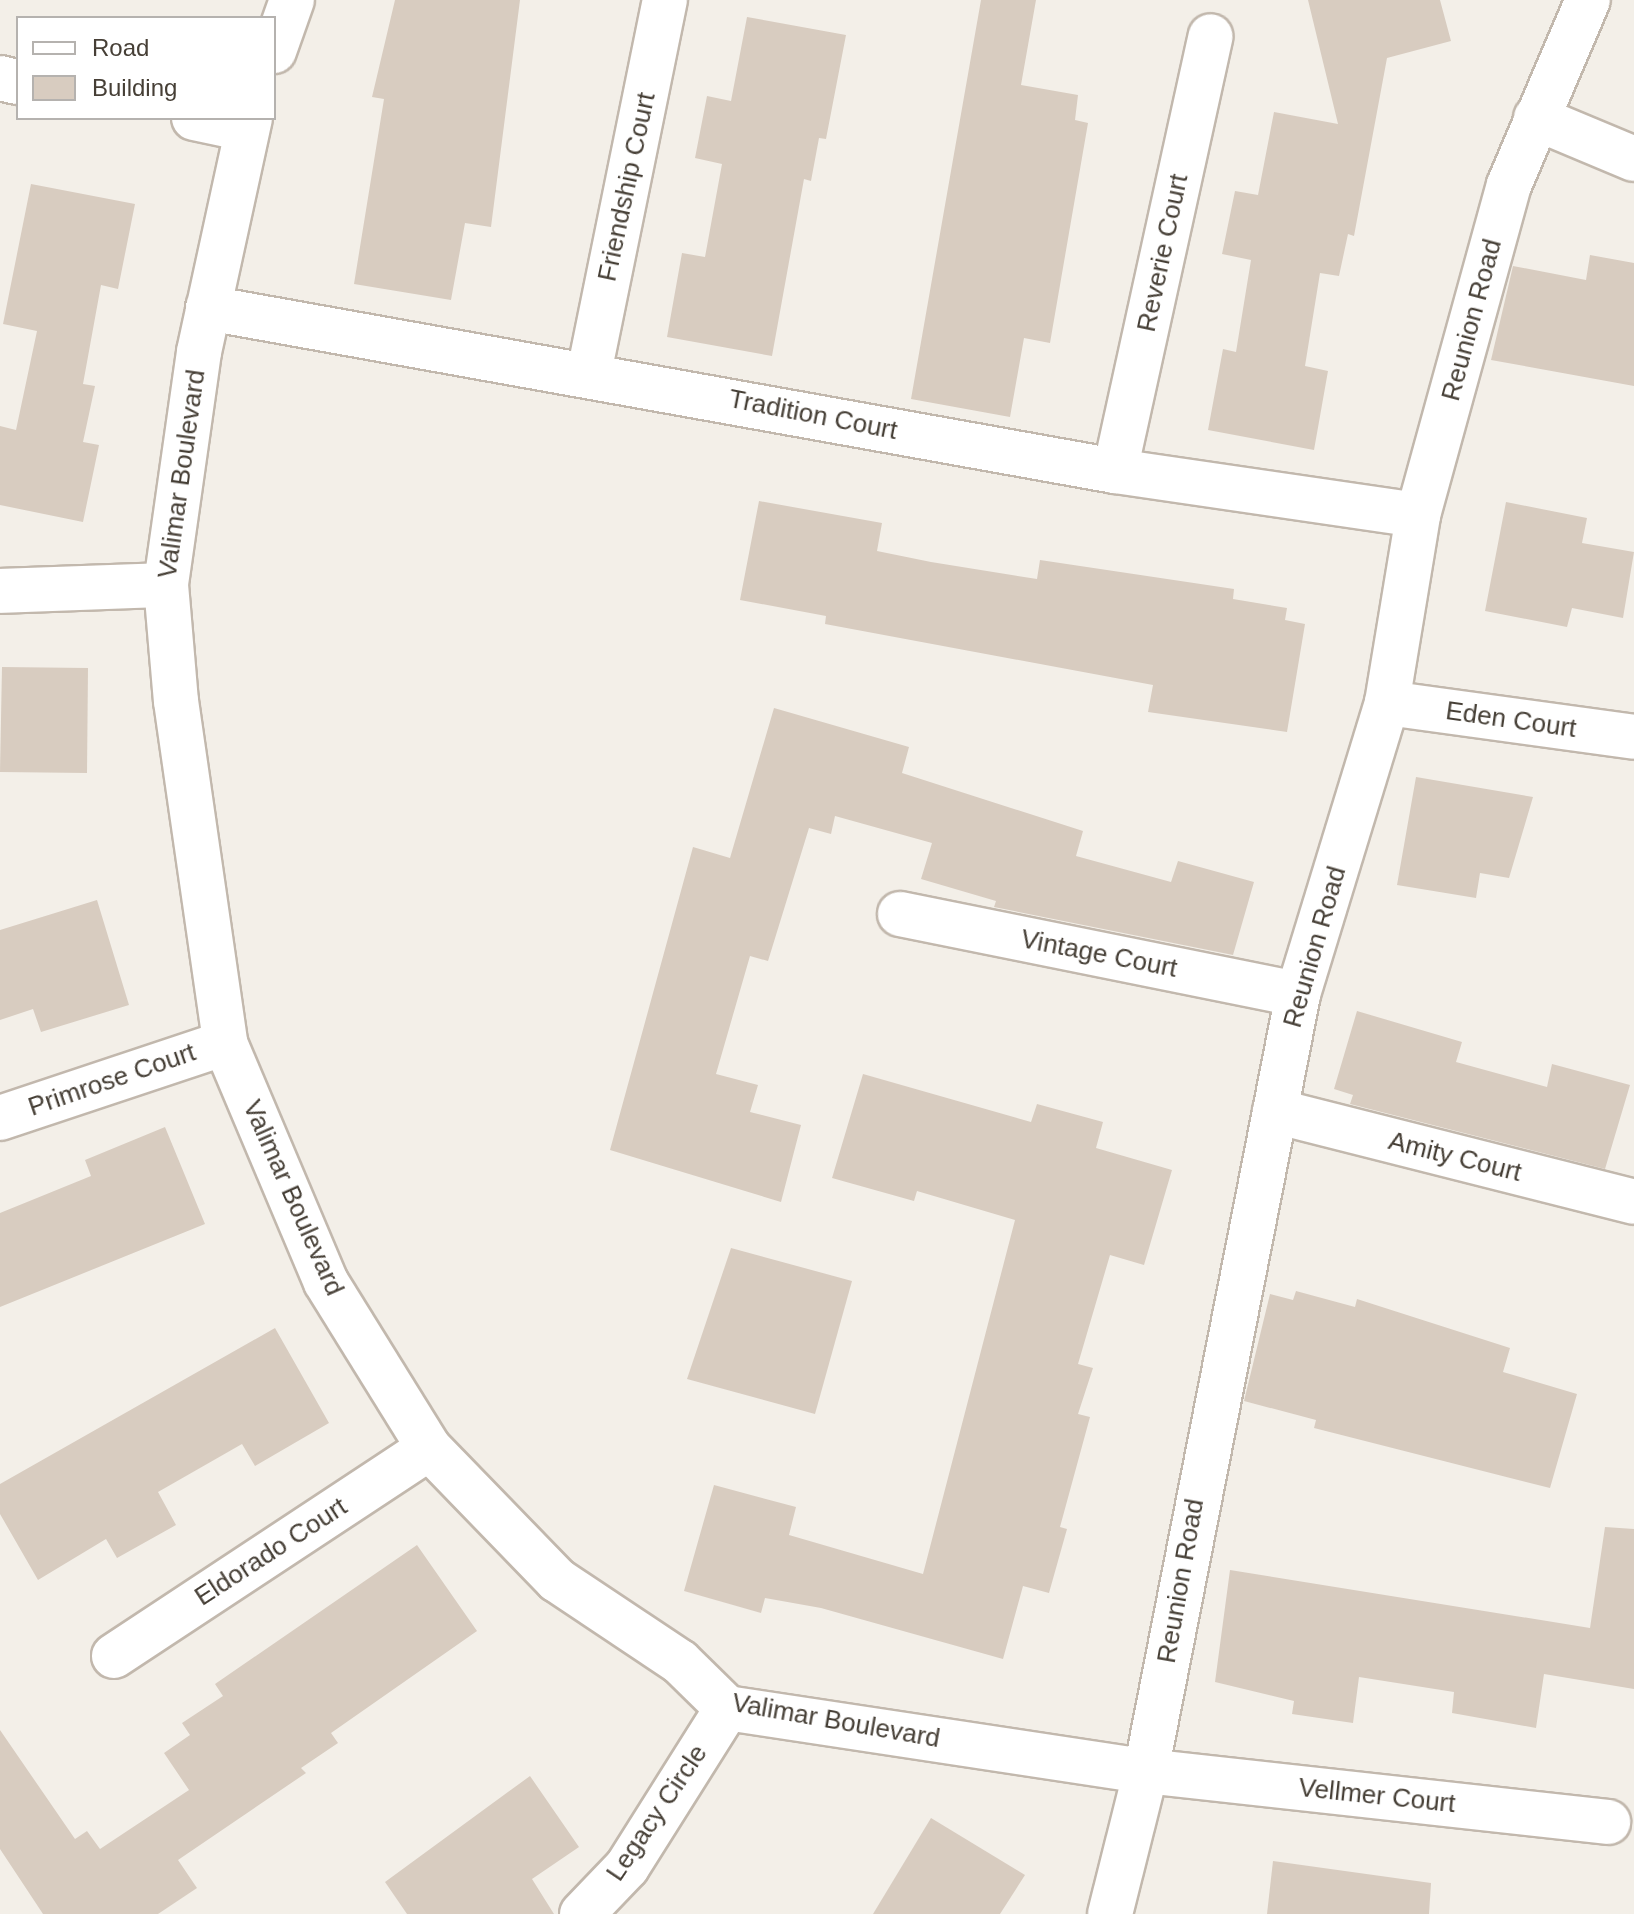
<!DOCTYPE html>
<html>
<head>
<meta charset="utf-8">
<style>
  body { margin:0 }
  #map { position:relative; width:1634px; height:1914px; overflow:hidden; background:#f3efe8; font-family:Arial,sans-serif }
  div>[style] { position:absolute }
  .building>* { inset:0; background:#d8ccc0 }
  .roads { filter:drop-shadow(2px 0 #c2b8ad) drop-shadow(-2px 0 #c2b8ad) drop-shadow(0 2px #c2b8ad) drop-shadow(0 -2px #c2b8ad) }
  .minor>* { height:44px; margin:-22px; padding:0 22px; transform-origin:22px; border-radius:22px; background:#fff }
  span { translate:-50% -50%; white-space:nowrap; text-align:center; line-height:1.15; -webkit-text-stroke:7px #fff; paint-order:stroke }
  .street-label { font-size:26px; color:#463f36 }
  .legend { position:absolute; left:16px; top:16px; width:260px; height:104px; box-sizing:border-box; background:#fff; border:2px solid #b5b2af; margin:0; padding:10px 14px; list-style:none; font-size:24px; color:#463f36 }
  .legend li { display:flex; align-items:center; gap:16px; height:40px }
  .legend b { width:40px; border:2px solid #b5b2af }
</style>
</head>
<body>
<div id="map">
  <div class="building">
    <i style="clip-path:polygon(395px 0,520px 0,491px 227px,465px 223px,451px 300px,354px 284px,384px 99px,372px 97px)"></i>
    <i style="clip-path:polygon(981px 0,1036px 0,1021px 85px,1078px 95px,1075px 120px,1088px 123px,1050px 343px,1024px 338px,1010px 417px,911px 399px)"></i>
    <i style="clip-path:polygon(1308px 0,1440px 0,1451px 41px,1387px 58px,1354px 236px,1348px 234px,1339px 276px,1320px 273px,1305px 366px,1328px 371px,1314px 450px,1208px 430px,1223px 349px,1236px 352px,1251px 260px,1222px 254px,1235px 191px,1258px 195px,1274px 112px,1338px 124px)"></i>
    <i style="clip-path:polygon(747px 17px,846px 35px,826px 139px,819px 138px,811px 181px,804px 179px,772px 356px,667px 337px,682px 253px,705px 257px,722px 164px,695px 158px,707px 96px,731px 101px)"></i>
    <i style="clip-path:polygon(31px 184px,135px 204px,118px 289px,101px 285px,83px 384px,95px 386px,83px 442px,99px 445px,83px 522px,0 505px,0 426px,16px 430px,37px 331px,3px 324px)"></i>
    <i style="clip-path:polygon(1590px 255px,1634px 263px,1634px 386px,1491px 360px,1513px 266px,1586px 280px)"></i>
    <i style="clip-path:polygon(759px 501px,882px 523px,877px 551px,931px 562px,1037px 579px,1040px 560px,1234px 589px,1233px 599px,1287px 608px,1285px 620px,1305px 624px,1287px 732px,1148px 712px,1153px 685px,825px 624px,826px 616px,740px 600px)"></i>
    <i style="clip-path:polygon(1506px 502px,1587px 518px,1582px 543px,1634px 552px,1623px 618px,1572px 608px,1567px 627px,1485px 611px)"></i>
    <i style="clip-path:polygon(2px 667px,88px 668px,87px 773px,0 772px)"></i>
    <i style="clip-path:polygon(774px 708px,909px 747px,902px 773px,1083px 831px,1076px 856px,1171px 882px,1178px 861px,1254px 882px,1233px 955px,994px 907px,996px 901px,921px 879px,932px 843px,835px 816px,831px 834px,809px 828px,768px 961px,750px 956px,716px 1074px,758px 1085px,750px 1112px,801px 1125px,781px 1202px,610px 1150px,693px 847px,730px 858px)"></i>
    <i style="clip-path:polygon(1416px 777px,1533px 797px,1509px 878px,1480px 873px,1476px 898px,1397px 885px)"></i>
    <i style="clip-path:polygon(97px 900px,129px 1005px,41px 1032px,33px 1009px,0 1020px,0 930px)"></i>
    <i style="clip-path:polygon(1357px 1011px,1462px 1042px,1456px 1062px,1547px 1087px,1552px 1064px,1630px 1085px,1605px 1169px,1350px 1104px,1353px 1095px,1334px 1089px)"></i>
    <i style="clip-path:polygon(863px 1074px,1031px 1122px,1037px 1104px,1103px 1122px,1096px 1148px,1172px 1170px,1144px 1265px,1110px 1255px,1078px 1364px,1093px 1368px,1078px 1414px,1090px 1417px,1060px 1527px,1067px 1529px,1049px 1593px,1023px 1586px,1003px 1659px,821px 1608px,765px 1598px,761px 1613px,684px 1591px,714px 1485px,796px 1507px,789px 1535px,923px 1574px,1015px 1220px,917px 1191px,914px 1201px,832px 1178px)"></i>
    <i style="clip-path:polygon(165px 1127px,205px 1224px,0 1307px,0 1213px,91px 1176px,85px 1160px)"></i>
    <i style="clip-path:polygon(731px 1248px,852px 1281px,815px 1414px,687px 1379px)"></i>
    <i style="clip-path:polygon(1296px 1291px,1355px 1307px,1357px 1299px,1510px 1348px,1503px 1372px,1577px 1394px,1550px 1488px,1314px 1428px,1316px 1420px,1244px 1401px,1270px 1294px,1293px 1300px)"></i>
    <i style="clip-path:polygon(275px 1328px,329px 1423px,255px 1466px,242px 1444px,158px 1492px,176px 1525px,117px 1558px,106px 1539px,38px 1580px,0 1514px,0 1484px)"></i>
    <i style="clip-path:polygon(1605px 1527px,1634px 1529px,1634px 1689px,1544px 1674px,1536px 1728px,1452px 1713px,1454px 1692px,1359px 1677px,1353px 1723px,1292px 1714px,1294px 1701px,1215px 1682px,1230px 1570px,1590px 1628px)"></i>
    <i style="clip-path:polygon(417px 1545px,477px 1631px,331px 1733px,338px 1743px,301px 1768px,306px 1773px,178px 1860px,197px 1888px,158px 1914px,43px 1914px,0 1849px,0 1730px,75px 1839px,87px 1831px,100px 1849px,189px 1790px,164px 1753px,190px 1735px,182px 1723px,223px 1696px,215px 1684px)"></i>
    <i style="clip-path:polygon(530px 1776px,579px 1847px,532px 1879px,554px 1914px,407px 1914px,385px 1882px)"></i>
    <i style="clip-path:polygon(931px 1818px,1025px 1875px,1000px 1914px,873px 1914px)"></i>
    <i style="clip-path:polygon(1273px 1861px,1431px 1883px,1429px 1914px,1267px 1914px)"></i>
  </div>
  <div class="roads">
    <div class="minor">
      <i style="left:274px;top:51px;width:54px;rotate:-70.6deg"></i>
      <i style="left:0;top:78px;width:18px;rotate:13deg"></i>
      <i style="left:194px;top:118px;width:53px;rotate:11.9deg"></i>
      <i style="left:250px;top:118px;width:239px;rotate:102.3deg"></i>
      <i style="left:199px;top:352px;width:235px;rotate:98.1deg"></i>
      <i style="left:166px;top:585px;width:116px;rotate:85.1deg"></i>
      <i style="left:176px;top:701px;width:345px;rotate:81.8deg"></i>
      <i style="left:225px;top:1043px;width:259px;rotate:67.1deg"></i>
      <i style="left:326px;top:1282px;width:195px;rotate:58.2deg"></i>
      <i style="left:429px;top:1448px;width:184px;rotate:45.9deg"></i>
      <i style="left:557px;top:1580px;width:148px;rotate:33.7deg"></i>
      <i style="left:680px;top:1662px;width:66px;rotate:44.4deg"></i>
      <i style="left:727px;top:1708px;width:424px;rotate:8.6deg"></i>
      <i style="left:1146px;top:1771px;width:465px;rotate:6.3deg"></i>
      <i style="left:1536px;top:118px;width:106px;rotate:22.7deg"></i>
      <i style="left:208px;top:308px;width:922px;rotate:10.19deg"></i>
      <i style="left:1115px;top:471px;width:306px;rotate:8.3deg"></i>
      <i style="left:589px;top:373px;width:381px;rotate:-78.5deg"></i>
      <i style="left:1115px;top:471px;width:445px;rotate:-77.6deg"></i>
      <i style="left:0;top:591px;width:166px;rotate:-2.1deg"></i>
      <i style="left:1387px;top:703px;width:249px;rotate:7.8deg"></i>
      <i style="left:900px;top:914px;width:406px;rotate:11.4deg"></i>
      <i style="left:1275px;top:1111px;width:370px;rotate:14.2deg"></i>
      <i style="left:0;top:1118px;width:237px;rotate:-18.4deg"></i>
      <i style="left:114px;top:1656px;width:377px;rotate:-33.4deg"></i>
      <i style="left:582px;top:1914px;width:65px;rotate:-46.2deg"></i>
      <i style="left:627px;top:1867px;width:188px;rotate:-57.8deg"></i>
      <i style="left:1110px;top:1914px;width:147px;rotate:-75.9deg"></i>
      <i style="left:1146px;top:1771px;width:792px;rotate:-78.93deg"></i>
      <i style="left:1298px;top:994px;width:304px;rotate:-73deg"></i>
      <i style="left:1387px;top:703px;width:191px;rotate:-80.6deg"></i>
      <i style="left:1418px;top:515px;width:342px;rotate:-74.6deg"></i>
      <i style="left:1509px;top:185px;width:201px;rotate:-66.9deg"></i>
    </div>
  </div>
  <div class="street-label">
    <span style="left:627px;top:187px;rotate:-78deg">Friendship Court</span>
    <span style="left:1163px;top:253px;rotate:-78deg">Reverie Court</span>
    <span style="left:1472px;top:320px;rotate:-75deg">Reunion Road</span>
    <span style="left:813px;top:415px;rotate:11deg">Tradition Court</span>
    <span style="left:182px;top:474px;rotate:-82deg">Valimar Boulevard</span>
    <span style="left:1511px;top:720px;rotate:8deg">Eden Court</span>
    <span style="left:1315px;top:947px;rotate:-74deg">Reunion Road</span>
    <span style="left:1099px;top:954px;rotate:11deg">Vintage Court</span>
    <span style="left:112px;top:1080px;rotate:-19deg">Primrose Court</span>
    <span style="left:1455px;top:1157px;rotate:14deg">Amity Court</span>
    <span style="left:293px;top:1198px;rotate:66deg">Valimar Boulevard</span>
    <span style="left:271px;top:1552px;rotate:-33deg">Eldorado Court</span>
    <span style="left:1181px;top:1581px;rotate:-80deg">Reunion Road</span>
    <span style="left:836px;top:1721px;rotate:10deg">Valimar Boulevard</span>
    <span style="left:1377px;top:1796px;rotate:6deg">Vellmer Court</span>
    <span style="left:657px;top:1813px;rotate:-56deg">Legacy Circle</span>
  </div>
  <ul class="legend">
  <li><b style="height:10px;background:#fff"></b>Road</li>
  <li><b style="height:22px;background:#d8ccc0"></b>Building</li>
  </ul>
</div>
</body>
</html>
